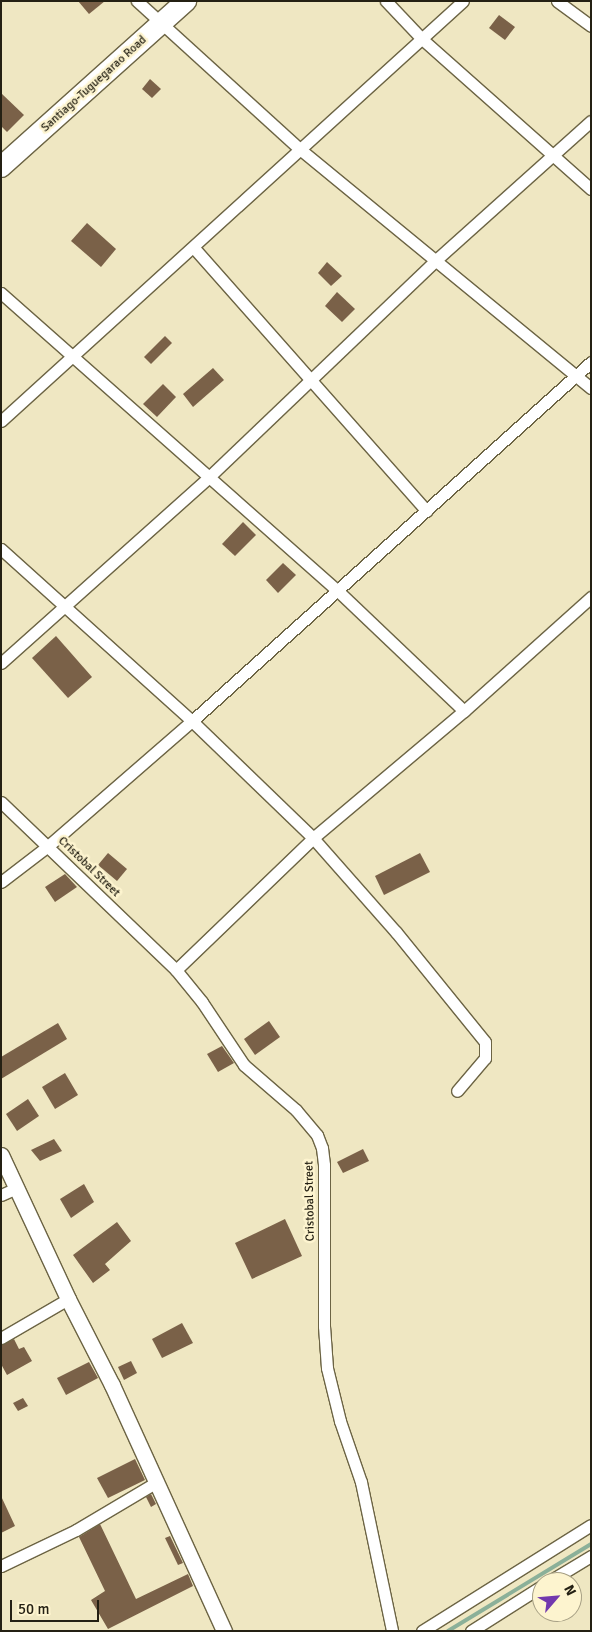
<!DOCTYPE html>
<html>
<head>
<meta charset="utf-8">
<style>
  body { margin:0 }
  #map { position:relative; width:592px; height:1632px; overflow:hidden; background:#efe7c2; font-family:Signika,sans-serif }
  div>[style] { position:absolute }
  .stream>* { height:4px; margin:-2px; padding:0 2px; transform-origin:2px; border-radius:2px; background:#8bb099 }
  .building>* { inset:0; background:#7a6148 }
  .roads { filter:drop-shadow(1px 0 #6c6444) drop-shadow(-1px 0 #6c6444) drop-shadow(0 1px #6c6444) drop-shadow(0 -1px #6c6444) }
  .street>* { height:11px; margin:-5.5px; padding:0 5.5px; transform-origin:5.5px; border-radius:5.5px; background:#fff }
  .secondary>* { height:15px; margin:-7.5px; padding:0 7.5px; transform-origin:7.5px; border-radius:7.5px; background:#fff }
  .highway>* { height:20px; margin:-10px; padding:0 10px; transform-origin:10px; border-radius:10px; background:#fff }
  span { translate:-50% -50%; white-space:nowrap; text-align:center; line-height:1.15; -webkit-text-stroke:5px #fdf4cf; paint-order:stroke }
  .street-label { font-size:12px; color:#242013 }
  .frame { position:absolute; inset:0; border:2px solid #242013; pointer-events:none }
  .north { position:absolute; left:532px; top:1572px; width:50px; height:50px; box-sizing:border-box; background:#fdf4cf; border:1px solid #a69f84; border-radius:50%; rotate:63deg; font-size:14px; font-weight:700; line-height:20px; text-align:center; color:#242013 }
  .north::after { content:''; display:block; margin:auto; width:18px; height:22px; background:#7238ae; clip-path:polygon(50% 0,100% 100%,50% 72%,0 100%) }
  .scale { position:absolute; left:10px; top:1600px; width:89px; height:22px; box-sizing:border-box; border:2px solid #242013; border-top:0; padding-left:6px; font-size:15px; line-height:18px; white-space:nowrap; color:#242013; -webkit-text-stroke:4px #fdf4cf; paint-order:stroke }
</style>
</head>
<body>
<div id="map">
  <div class="stream">
    <i style="left:448px;top:1631px;width:167px;rotate:-31.3deg"></i>
  </div>
  <div class="building">
    <i style="clip-path:polygon(78px 1px,105px 1px,89px 14px)"></i>
    <i style="clip-path:polygon(499px 15px,515px 27px,505px 40px,489px 28px)"></i>
    <i style="clip-path:polygon(150px 79px,161px 89px,152px 98px,142px 89px)"></i>
    <i style="clip-path:polygon(1px 93px,24px 115px,7px 132px,1px 126px)"></i>
    <i style="clip-path:polygon(87px 223px,116px 249px,101px 267px,71px 241px)"></i>
    <i style="clip-path:polygon(327px 262px,342px 276px,331px 286px,318px 273px)"></i>
    <i style="clip-path:polygon(337px 292px,355px 309px,342px 322px,325px 306px)"></i>
    <i style="clip-path:polygon(165px 336px,172px 343px,151px 364px,144px 357px)"></i>
    <i style="clip-path:polygon(213px 368px,224px 380px,193px 407px,183px 394px)"></i>
    <i style="clip-path:polygon(163px 384px,176px 397px,157px 417px,143px 404px)"></i>
    <i style="clip-path:polygon(243px 522px,256px 535px,235px 556px,222px 544px)"></i>
    <i style="clip-path:polygon(283px 563px,296px 575px,278px 593px,266px 580px)"></i>
    <i style="clip-path:polygon(56px 636px,92px 677px,68px 698px,32px 658px)"></i>
    <i style="clip-path:polygon(108px 853px,127px 869px,117px 881px,98px 865px)"></i>
    <i style="clip-path:polygon(420px 853px,430px 872px,384px 895px,375px 876px)"></i>
    <i style="clip-path:polygon(65px 874px,77px 887px,55px 902px,45px 887px)"></i>
    <i style="clip-path:polygon(269px 1021px,280px 1037px,255px 1055px,244px 1039px)"></i>
    <i style="clip-path:polygon(58px 1023px,67px 1039px,1px 1079px,1px 1057px)"></i>
    <i style="clip-path:polygon(222px 1046px,234px 1063px,218px 1072px,207px 1054px)"></i>
    <i style="clip-path:polygon(65px 1073px,78px 1095px,55px 1109px,42px 1087px)"></i>
    <i style="clip-path:polygon(28px 1099px,39px 1116px,17px 1131px,6px 1114px)"></i>
    <i style="clip-path:polygon(54px 1139px,62px 1151px,40px 1161px,31px 1150px)"></i>
    <i style="clip-path:polygon(363px 1149px,369px 1161px,343px 1173px,337px 1162px)"></i>
    <i style="clip-path:polygon(84px 1184px,94px 1202px,71px 1218px,60px 1199px)"></i>
    <i style="clip-path:polygon(285px 1219px,302px 1256px,252px 1279px,235px 1243px)"></i>
    <i style="clip-path:polygon(117px 1222px,131px 1241px,105px 1264px,110px 1270px,93px 1283px,73px 1255px)"></i>
    <i style="clip-path:polygon(182px 1323px,193px 1343px,162px 1358px,152px 1339px)"></i>
    <i style="clip-path:polygon(14px 1339px,19px 1349px,24px 1347px,32px 1361px,7px 1375px,1px 1364px,1px 1345px)"></i>
    <i style="clip-path:polygon(131px 1361px,137px 1373px,124px 1380px,118px 1367px)"></i>
    <i style="clip-path:polygon(89px 1362px,98px 1378px,66px 1395px,57px 1378px)"></i>
    <i style="clip-path:polygon(23px 1398px,28px 1406px,18px 1411px,13px 1403px)"></i>
    <i style="clip-path:polygon(135px 1459px,145px 1480px,108px 1498px,97px 1478px)"></i>
    <i style="clip-path:polygon(151px 1494px,156px 1504px,151px 1507px,146px 1497px)"></i>
    <i style="clip-path:polygon(1px 1496px,15px 1526px,1px 1533px)"></i>
    <i style="clip-path:polygon(100px 1524px,136px 1599px,188px 1574px,193px 1586px,108px 1629px,91px 1600px,105px 1591px,79px 1537px)"></i>
    <i style="clip-path:polygon(170px 1536px,183px 1563px,178px 1565px,165px 1538px)"></i>
  </div>
  <div class="roads">
    <div class="street">
      <i style="left:137px;top:1px;width:222px;rotate:42.3deg"></i>
      <i style="left:301px;top:150px;width:375px;rotate:39.4deg"></i>
      <i style="left:386px;top:1px;width:52px;rotate:46.5deg"></i>
      <i style="left:422px;top:39px;width:226px;rotate:41.6deg"></i>
      <i style="left:557px;top:1px;width:42px;rotate:36.3deg"></i>
      <i style="left:194px;top:248px;width:351px;rotate:48.5deg"></i>
      <i style="left:1px;top:293px;width:448px;rotate:41.5deg"></i>
      <i style="left:337px;top:590px;width:175px;rotate:43.6deg"></i>
      <i style="left:1px;top:421px;width:624px;rotate:-42.27deg"></i>
      <i style="left:1px;top:549px;width:257px;rotate:42deg"></i>
      <i style="left:192px;top:721px;width:168px;rotate:44deg"></i>
      <i style="left:313px;top:838px;width:125px;rotate:48.6deg"></i>
      <i style="left:396px;top:932px;width:141px;rotate:51deg"></i>
      <i style="left:485px;top:1042px;width:16px;rotate:90deg"></i>
      <i style="left:485px;top:1058px;width:43px;rotate:130.3deg"></i>
      <i style="left:1px;top:663px;width:279px;rotate:-41.8deg"></i>
      <i style="left:209px;top:477px;width:314px;rotate:-43.7deg"></i>
      <i style="left:436px;top:260px;width:208px;rotate:-41.9deg"></i>
      <i style="left:1px;top:802px;width:243px;rotate:43.8deg"></i>
      <i style="left:176px;top:970px;width:41px;rotate:50.9deg"></i>
      <i style="left:202px;top:1002px;width:76px;rotate:56.3deg"></i>
      <i style="left:244px;top:1065px;width:69px;rotate:40.9deg"></i>
      <i style="left:296px;top:1110px;width:33px;rotate:50deg"></i>
      <i style="left:317px;top:1135px;width:14px;rotate:69deg"></i>
      <i style="left:322px;top:1148px;width:17px;rotate:83deg"></i>
      <i style="left:324px;top:1165px;width:161px;rotate:90deg"></i>
      <i style="left:324px;top:1326px;width:42px;rotate:85.9deg"></i>
      <i style="left:327px;top:1368px;width:55px;rotate:76.2deg"></i>
      <i style="left:340px;top:1421px;width:65px;rotate:71deg"></i>
      <i style="left:361px;top:1482px;width:152px;rotate:78.2deg"></i>
      <i style="left:1px;top:882px;width:59px;rotate:-37.5deg"></i>
      <i style="left:48px;top:846px;width:191px;rotate:-41deg"></i>
      <i style="left:192px;top:721px;width:537px;rotate:-41.98deg"></i>
      <i style="left:176px;top:970px;width:190px;rotate:-43.9deg"></i>
      <i style="left:313px;top:838px;width:197px;rotate:-40.1deg"></i>
      <i style="left:464px;top:711px;width:171px;rotate:-41.9deg"></i>
      <i style="left:1px;top:1195px;width:17px;rotate:-24deg"></i>
      <i style="left:1px;top:1338px;width:78px;rotate:-30.2deg"></i>
      <i style="left:1px;top:1566px;width:83px;rotate:-25.6deg"></i>
      <i style="left:76px;top:1530px;width:94px;rotate:-30.7deg"></i>
      <i style="left:548px;top:1582px;width:50px;rotate:-31.2deg"></i>
      <i style="left:422px;top:1631px;width:199px;rotate:-32.1deg"></i>
      <i style="left:471px;top:1631px;width:84px;rotate:-32.4deg"></i>
    </div>
    <div class="secondary">
      <i style="left:1px;top:1155px;width:159px;rotate:65deg"></i>
      <i style="left:68px;top:1299px;width:97px;rotate:62.9deg"></i>
      <i style="left:112px;top:1385px;width:270px;rotate:65.5deg"></i>
    </div>
    <div class="highway">
      <i style="left:1px;top:167px;width:249px;rotate:-41.9deg"></i>
    </div>
  </div>
  <div class="street-label">
    <span style="left:94px;top:84px;rotate:-42deg">Santiago-Tuguegarao Road</span>
    <span style="left:89px;top:867px;rotate:44deg">Cristobal Street</span>
    <span style="left:310px;top:1201px;rotate:-91deg">Cristobal Street</span>
  </div>
  <div class="frame"></div>
  <div class="north">N</div>
  <div class="scale">50 m</div>
</div>
</body>
</html>
